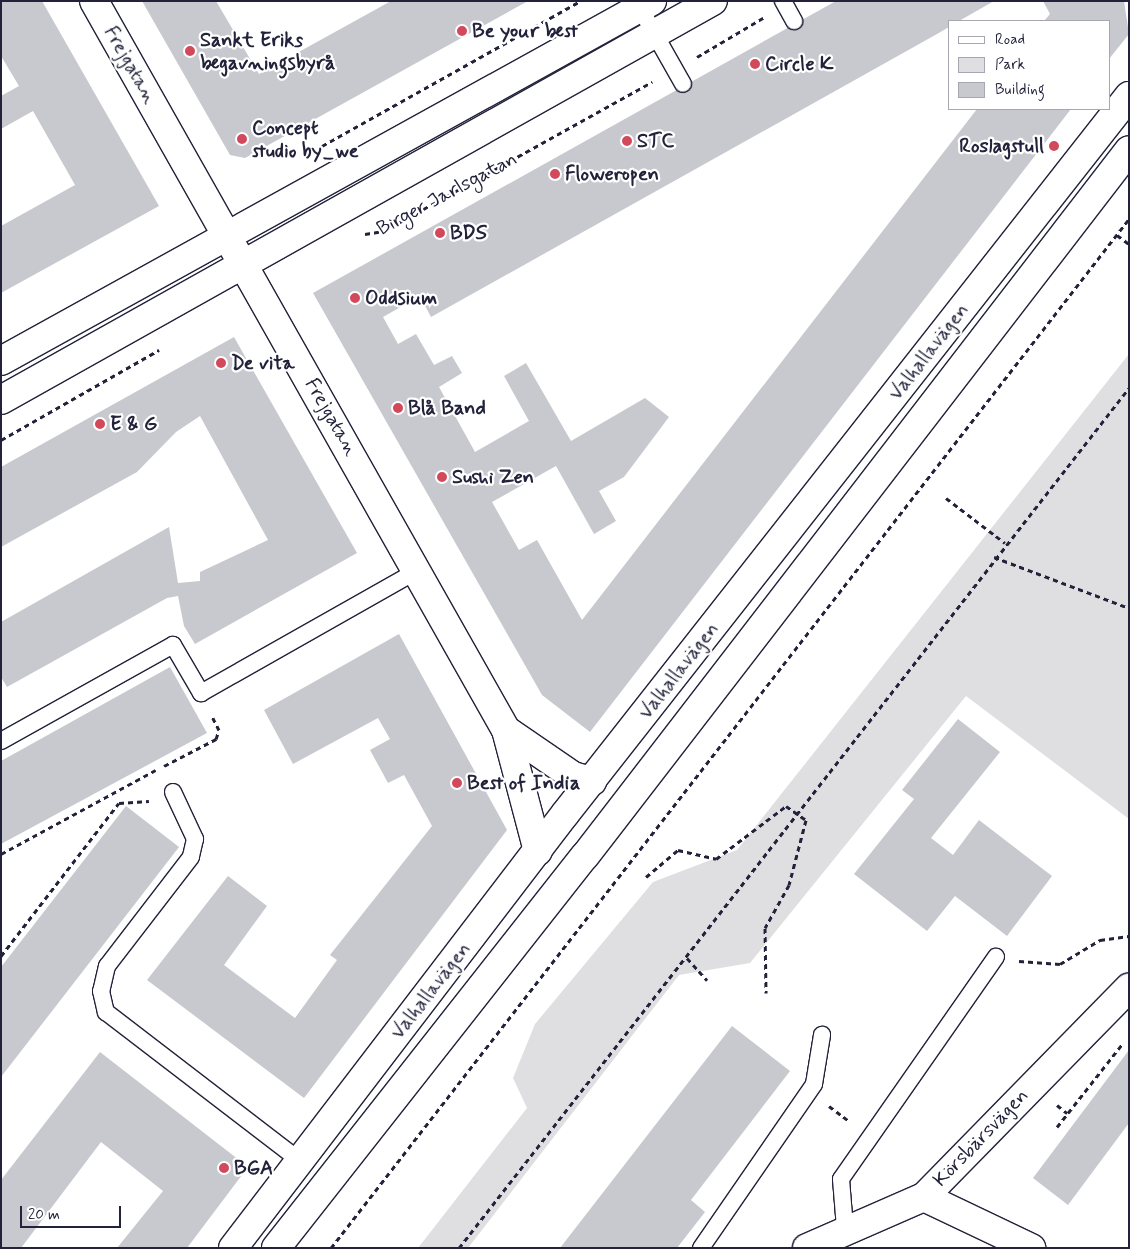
<!DOCTYPE html>
<html>
<head>
<meta charset="utf-8">
<style>
  body { margin:0 }
  #map { position:relative; width:1130px; height:1249px; overflow:hidden; background:#fff; font-family:Mynerve,sans-serif }
  div>[style] { position:absolute }
  .green>* { inset:0; background:#dfdfe2 }
  .building>* { inset:0; background:#c8c8cf }
  .path>* { height:3px; margin-top:-1.5px; transform-origin:0; background:repeating-linear-gradient(90deg,#22223b 0 5px,transparent 0 9px) }
  .roads { filter:drop-shadow(1px 0 #22223b) drop-shadow(-1px 0 #22223b) drop-shadow(0 1px #22223b) drop-shadow(0 -1px #22223b) }
  .service>* { height:16px; margin:-8px; padding:0 8px; transform-origin:8px; border-radius:8px; background:#fff }
  .minor>* { height:28px; margin:-14px; padding:0 14px; transform-origin:14px; border-radius:14px; background:#fff }
  .tertiary>* { height:28px; margin:-14px; padding:0 14px; transform-origin:14px; border-radius:14px; background:#fff }
  .secondary>* { height:28px; margin:-14px; padding:0 14px; transform-origin:14px; border-radius:14px; background:#fff }
  .dots>* { width:14px; height:14px; translate:-50% -50%; box-sizing:border-box; border:2px solid #fff; border-radius:50% }
  span { translate:-50% -50%; white-space:nowrap; text-align:center; line-height:1.15; -webkit-text-stroke:4.5px #fff; paint-order:stroke }
  .poi-label { font-size:20px; color:#22223b; font-weight:700 }
  .left { translate:0 -50%; text-align:left }
  .right { translate:-100% -50%; text-align:right }
  .street-label { font-size:20px; color:#22223b }
  .frame { position:absolute; inset:0; border:2px solid #22223b; pointer-events:none }
  .legend { position:absolute; left:948px; top:20px; width:162px; height:90px; box-sizing:border-box; background:#fff; border:1px solid #a7a7b1; margin:0; padding:6px 9px; list-style:none; font-size:15px; color:#22223b }
  .legend li { display:flex; align-items:center; gap:10px; height:25px }
  .legend b { width:25px; border:1px solid #a7a7b1 }
  .scale { position:absolute; left:20px; top:1206px; width:101px; height:22px; box-sizing:border-box; border:2px solid #22223b; border-top:0; padding-left:6px; font-size:15px; line-height:18px; white-space:nowrap; color:#22223b; -webkit-text-stroke:4px #fff; paint-order:stroke }
</style>
</head>
<body>
<div id="map">
  <div class="green">
    <i style="clip-path:polygon(1129px 354px,1129px 819px,966px 696px,750px 963px,679px 975px,468px 1248px,418px 1248px,527px 1108px,513px 1078px,535px 1024px,653px 882px,737px 850px)"></i>
  </div>
  <div class="building">
    <i style="clip-path:polygon(1px 1px,42px 1px,159px 206px,1px 293px,1px 226px,75px 185px,33px 111px,1px 129px,1px 96px,19px 86px,1px 56px)"></i>
    <i style="clip-path:polygon(142px 1px,216px 1px,259px 74px,391px 1px,528px 1px,245px 158px,230px 155px)"></i>
    <i style="clip-path:polygon(836px 1px,994px 1px,959px 21px,949px 21px,949px 27px,937px 34px,431px 317px,420px 296px,383px 317px,398px 344px,416px 334px,434px 365px,452px 356px,462px 373px,439px 387px,475px 452px,529px 421px,504px 376px,526px 363px,571px 441px,645px 398px,669px 417px,624px 477px,599px 491px,616px 521px,594px 534px,556px 466px,492px 502px,519px 550px,537px 540px,582px 620px,977px 109px,1071px 109px,590px 732px,542px 695px,313px 293px)"></i>
    <i style="clip-path:polygon(1043px 1px,1124px 1px,1129px 34px,1109px 59px,1109px 21px,1044px 21px,1050px 14px)"></i>
    <i style="clip-path:polygon(234px 337px,357px 553px,195px 644px,184px 626px,178px 596px,167px 598px,7px 687px,1px 677px,1px 622px,169px 527px,178px 583px,200px 581px,200px 572px,268px 540px,200px 416px,176px 432px,137px 472px,1px 547px,1px 467px)"></i>
    <i style="clip-path:polygon(399px 634px,507px 830px,304px 1098px,147px 980px,228px 876px,267px 906px,224px 965px,295px 1018px,337px 960px,330px 955px,432px 826px,404px 775px,388px 783px,370px 750px,390px 739px,378px 718px,293px 764px,264px 710px)"></i>
    <i style="clip-path:polygon(170px 667px,207px 733px,1px 844px,1px 761px)"></i>
    <i style="clip-path:polygon(958px 719px,1000px 752px,931px 838px,953px 855px,979px 820px,1052px 876px,1007px 936px,955px 896px,927px 931px,854px 874px,914px 799px,902px 790px)"></i>
    <i style="clip-path:polygon(126px 806px,179px 847px,1px 1077px,1px 967px)"></i>
    <i style="clip-path:polygon(732px 1026px,790px 1071px,691px 1200px,705px 1212px,677px 1248px,560px 1248px)"></i>
    <i style="clip-path:polygon(1129px 1050px,1129px 1123px,1068px 1205px,1033px 1178px)"></i>
    <i style="clip-path:polygon(100px 1052px,248px 1167px,187px 1248px,117px 1248px,163px 1191px,101px 1142px,21px 1248px,1px 1248px,1px 1180px)"></i>
  </div>
  <div class="path">
    <i style="left:697px;top:57px;width:77px;rotate:-30.6deg"></i>
    <i style="left:322px;top:146px;width:296px;rotate:-29.3deg"></i>
    <i style="left:365px;top:234px;width:19px;rotate:-9deg"></i>
    <i style="left:384px;top:231px;width:307px;rotate:-29.1deg"></i>
    <i style="left:1117px;top:235px;width:15px;rotate:37deg"></i>
    <i style="left:1px;top:440px;width:182px;rotate:-29.7deg"></i>
    <i style="left:946px;top:498px;width:74px;rotate:37.3deg"></i>
    <i style="left:994px;top:557px;width:144px;rotate:20.7deg"></i>
    <i style="left:164px;top:766px;width:59px;rotate:-27.4deg"></i>
    <i style="left:216px;top:739px;width:9px;rotate:-72deg"></i>
    <i style="left:219px;top:730px;width:16px;rotate:-117deg"></i>
    <i style="left:1px;top:854px;width:176px;rotate:-28.5deg"></i>
    <i style="left:646px;top:877px;width:42px;rotate:-40.2deg"></i>
    <i style="left:678px;top:850px;width:39px;rotate:13deg"></i>
    <i style="left:716px;top:859px;width:88px;rotate:-37.1deg"></i>
    <i style="left:786px;top:806px;width:24px;rotate:35deg"></i>
    <i style="left:806px;top:820px;width:67px;rotate:104.7deg"></i>
    <i style="left:789px;top:885px;width:49px;rotate:119.2deg"></i>
    <i style="left:765px;top:928px;width:65px;rotate:89.1deg"></i>
    <i style="left:1px;top:956px;width:193px;rotate:-52.4deg"></i>
    <i style="left:119px;top:803px;width:30px;rotate:-4deg"></i>
    <i style="left:687px;top:958px;width:30px;rotate:48deg"></i>
    <i style="left:1019px;top:961px;width:41px;rotate:4.2deg"></i>
    <i style="left:1060px;top:964px;width:47px;rotate:-31deg"></i>
    <i style="left:1100px;top:940px;width:29px;rotate:-8deg"></i>
    <i style="left:1057px;top:1105px;width:13px;rotate:39deg"></i>
    <i style="left:829px;top:1106px;width:26px;rotate:37deg"></i>
    <i style="left:1057px;top:1127px;width:107px;rotate:-51.8deg"></i>
    <i style="left:331px;top:1248px;width:1302px;rotate:-52.21deg"></i>
    <i style="left:459px;top:1248px;width:1090px;rotate:-52.08deg"></i>
  </div>
  <div class="roads">
    <div class="service">
      <i style="left:783px;top:1px;width:23px;rotate:61deg"></i>
      <i style="left:640px;top:8px;width:87px;rotate:60.5deg"></i>
      <i style="left:1px;top:741px;width:197px;rotate:-29.2deg"></i>
      <i style="left:173px;top:645px;width:56px;rotate:59.7deg"></i>
      <i style="left:201px;top:693px;width:249px;rotate:-29.5deg"></i>
      <i style="left:173px;top:792px;width:52px;rotate:64.9deg"></i>
      <i style="left:195px;top:839px;width:18px;rotate:103deg"></i>
      <i style="left:191px;top:857px;width:138px;rotate:127.6deg"></i>
      <i style="left:107px;top:966px;width:26px;rotate:103deg"></i>
      <i style="left:101px;top:991px;width:22px;rotate:77deg"></i>
      <i style="left:106px;top:1012px;width:245px;rotate:37.5deg"></i>
      <i style="left:845px;top:1228px;width:49px;rotate:-94.7deg"></i>
      <i style="left:841px;top:1179px;width:271px;rotate:-55.1deg"></i>
      <i style="left:701px;top:1248px;width:199px;rotate:-55.4deg"></i>
      <i style="left:814px;top:1084px;width:50px;rotate:-80.7deg"></i>
    </div>
    <div class="minor">
      <i style="left:94px;top:1px;width:837px;rotate:60.53deg"></i>
      <i style="left:506px;top:730px;width:125px;rotate:75.2deg"></i>
      <i style="left:506px;top:730px;width:81px;rotate:34.5deg"></i>
      <i style="left:573px;top:776px;width:20px;rotate:15deg"></i>
      <i style="left:924px;top:1197px;width:119px;rotate:25.5deg"></i>
      <i style="left:807px;top:1248px;width:128px;rotate:-23.6deg"></i>
      <i style="left:924px;top:1197px;width:293px;rotate:-45.6deg"></i>
    </div>
    <div class="tertiary">
      <i style="left:1px;top:361px;width:744px;rotate:-28.94deg"></i>
      <i style="left:1px;top:400px;width:816px;rotate:-29.27deg"></i>
    </div>
    <div class="secondary">
      <i style="left:233px;top:1248px;width:546px;rotate:-52.58deg"></i>
      <i style="left:565px;top:814px;width:913px;rotate:-51.85deg"></i>
      <i style="left:276px;top:1248px;width:499px;rotate:-51.8deg"></i>
      <i style="left:585px;top:856px;width:891px;rotate:-52.38deg"></i>
    </div>
  </div>
  <div class="dots">
    <i style="left:462px;top:31px;background:#d1495b"></i>
    <i style="left:190px;top:51px;background:#d1495b"></i>
    <i style="left:755px;top:64px;background:#d1495b"></i>
    <i style="left:242px;top:139px;background:#d1495b"></i>
    <i style="left:627px;top:141px;background:#d1495b"></i>
    <i style="left:1054px;top:146px;background:#d1495b"></i>
    <i style="left:555px;top:174px;background:#d1495b"></i>
    <i style="left:440px;top:233px;background:#d1495b"></i>
    <i style="left:355px;top:298px;background:#d1495b"></i>
    <i style="left:221px;top:363px;background:#d1495b"></i>
    <i style="left:398px;top:408px;background:#d1495b"></i>
    <i style="left:100px;top:424px;background:#d1495b"></i>
    <i style="left:442px;top:477px;background:#d1495b"></i>
    <i style="left:457px;top:783px;background:#d1495b"></i>
    <i style="left:224px;top:1168px;background:#d1495b"></i>
  </div>
  <div class="poi-label">
    <span class="left" style="left:472px;top:31px">Be your best</span>
    <span class="left" style="left:200px;top:52px">Sankt Eriks<br>begavningsbyrå</span>
    <span class="left" style="left:765px;top:64px">Circle K</span>
    <span class="left" style="left:252px;top:140px">Concept<br>studio by_we</span>
    <span class="left" style="left:637px;top:141px">STC</span>
    <span class="right" style="left:1044px;top:146px">Roslagstull</span>
    <span class="left" style="left:565px;top:174px">Floweropen</span>
    <span class="left" style="left:450px;top:233px">BDS</span>
    <span class="left" style="left:365px;top:298px">Oddsium</span>
    <span class="left" style="left:231px;top:363px">De vita</span>
    <span class="left" style="left:408px;top:408px">Blå Band</span>
    <span class="left" style="left:110px;top:424px">E &amp; G</span>
    <span class="left" style="left:452px;top:477px">Sushi Zen</span>
    <span class="left" style="left:467px;top:783px">Best of India</span>
    <span class="left" style="left:234px;top:1168px">BGA</span>
  </div>
  <div class="street-label">
    <span style="left:130px;top:65px;rotate:60deg">Frejgatan</span>
    <span style="left:447px;top:194px;rotate:-28deg">Birger Jarlsgatan</span>
    <span style="left:929px;top:352px;rotate:-52deg">Valhallavägen</span>
    <span style="left:331px;top:417px;rotate:60deg">Frejgatan</span>
    <span style="left:679px;top:671px;rotate:-52deg">Valhallavägen</span>
    <span style="left:431px;top:991px;rotate:-52deg">Valhallavägen</span>
    <span style="left:981px;top:1138px;rotate:-46deg">Körsbärsvägen</span>
  </div>
  <div class="frame"></div>
  <ul class="legend">
  <li><b style="height:6px;background:#fff"></b>Road</li>
  <li><b style="height:14px;background:#dfdfe2"></b>Park</li>
  <li><b style="height:14px;background:#c8c8cf"></b>Building</li>
  </ul>
  <div class="scale">20 m</div>
</div>
</body>
</html>
